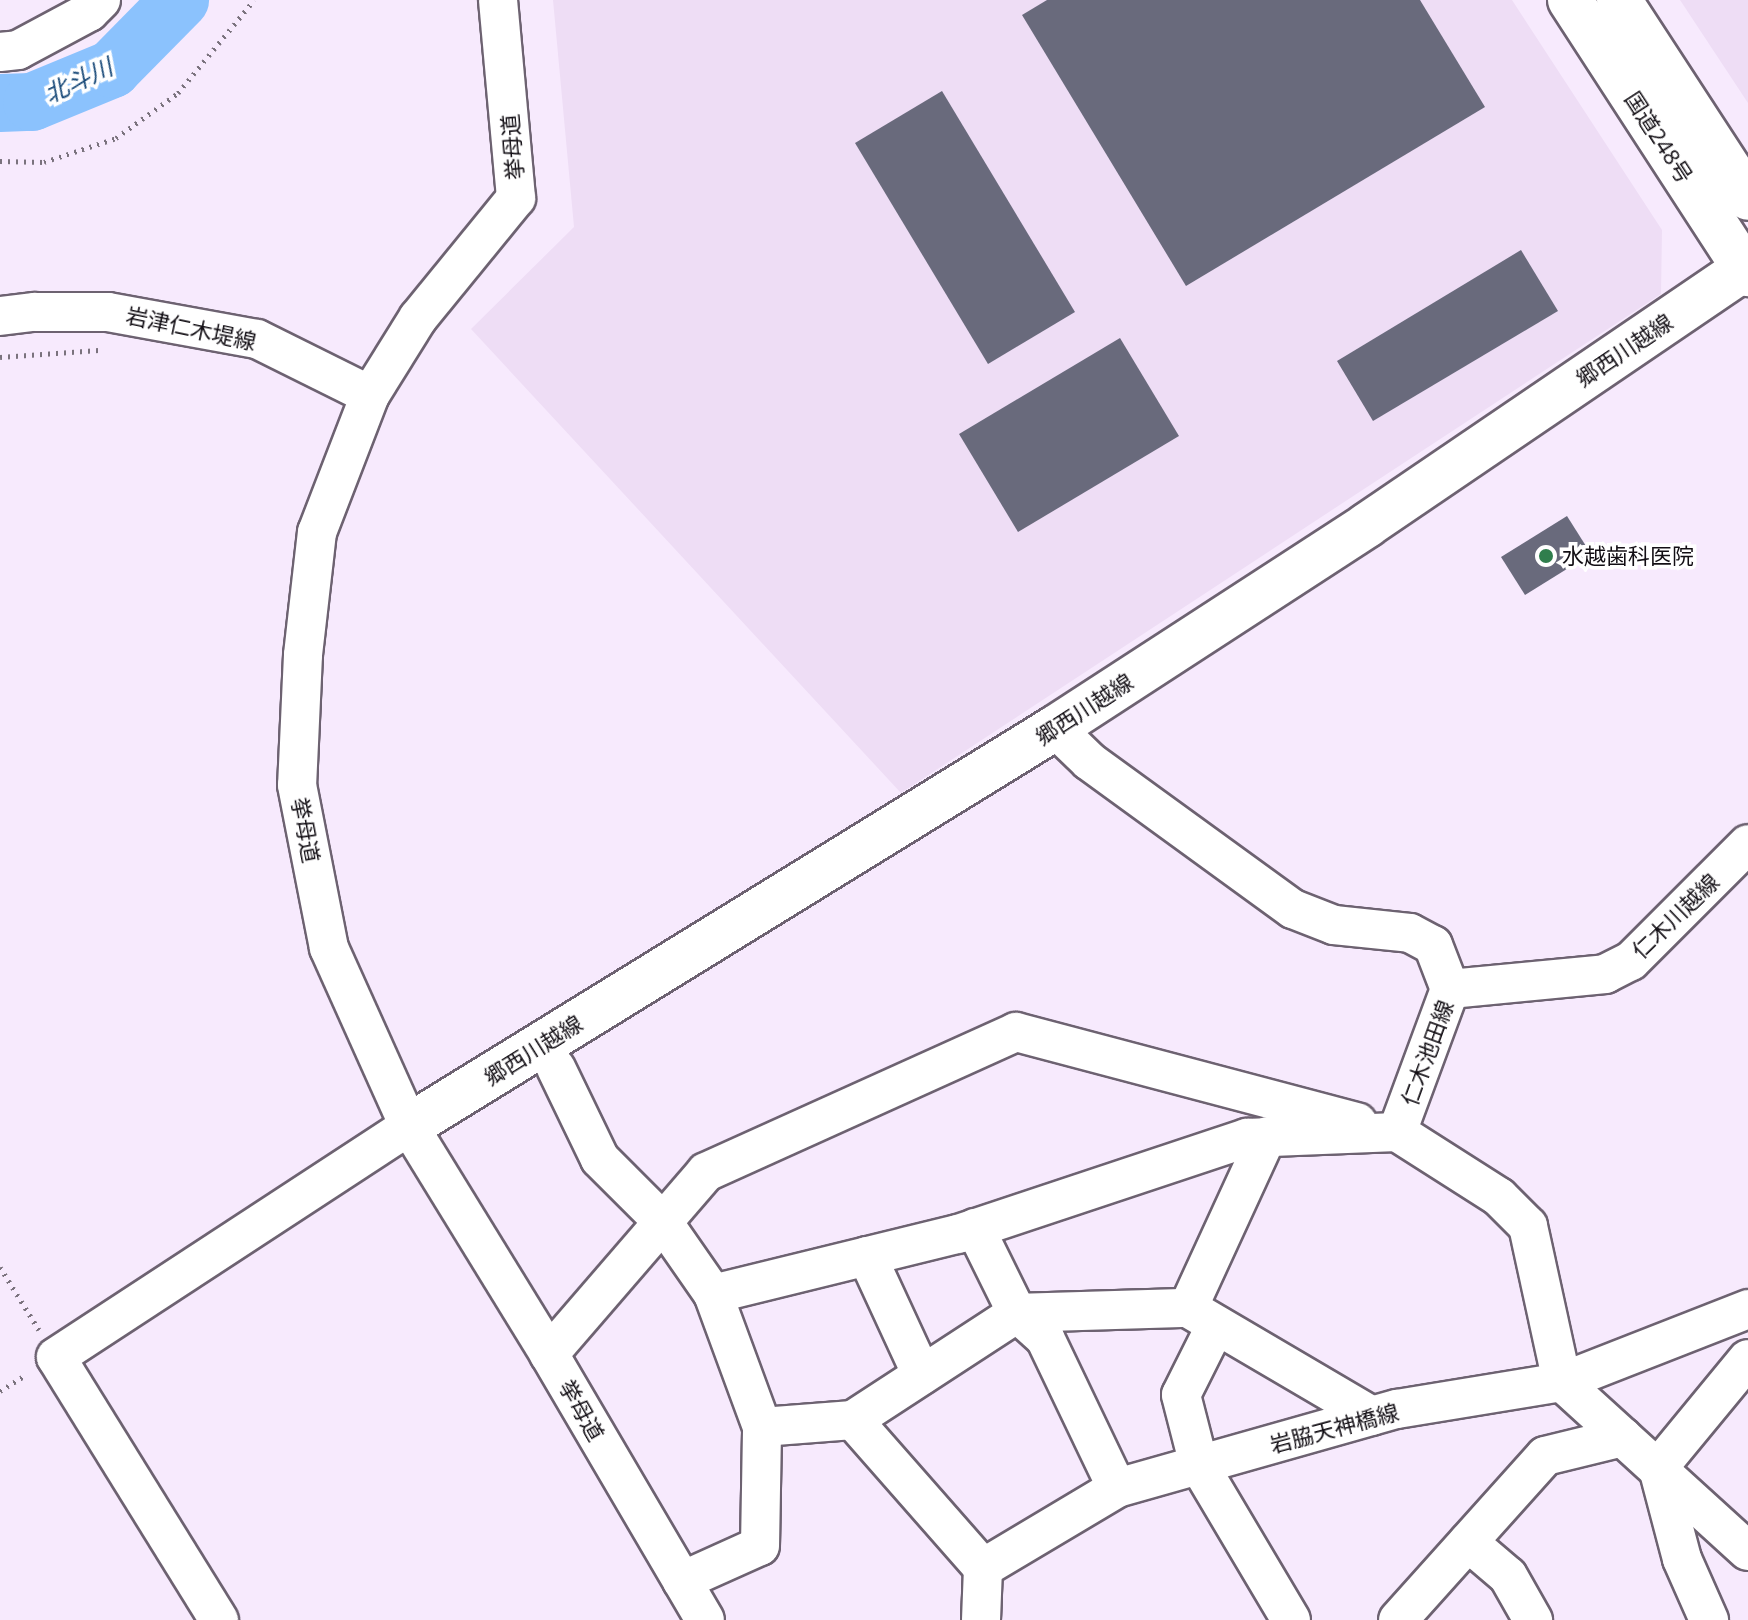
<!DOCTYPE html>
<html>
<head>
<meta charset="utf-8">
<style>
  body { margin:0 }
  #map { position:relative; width:1748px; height:1620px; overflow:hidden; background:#f7eafd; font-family:"Open Sans","Noto Sans JP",sans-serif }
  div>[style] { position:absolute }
  .built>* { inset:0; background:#eeddf5 }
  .river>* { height:58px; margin:-29px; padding:0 29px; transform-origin:29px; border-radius:29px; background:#8bc2fd }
  .building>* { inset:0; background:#696a7c }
  .path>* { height:5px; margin-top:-2.5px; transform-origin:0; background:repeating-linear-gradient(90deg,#7a727d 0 2px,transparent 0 8px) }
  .roads { filter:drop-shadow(2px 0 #6d6271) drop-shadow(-2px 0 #6d6271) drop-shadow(0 2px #6d6271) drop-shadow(0 -2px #6d6271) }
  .minor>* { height:38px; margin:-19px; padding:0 19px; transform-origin:19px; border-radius:19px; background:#fff }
  .tertiary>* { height:44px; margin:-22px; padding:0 22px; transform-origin:22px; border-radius:22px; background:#fff }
  .trunk>* { height:44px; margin:-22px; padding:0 22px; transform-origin:22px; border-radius:22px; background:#fff }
  .dots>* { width:22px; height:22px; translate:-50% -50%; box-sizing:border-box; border:4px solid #fff; border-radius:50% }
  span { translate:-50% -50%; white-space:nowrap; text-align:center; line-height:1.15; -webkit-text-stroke:7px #fff; paint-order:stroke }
  .street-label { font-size:22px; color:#120e14 }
  .poi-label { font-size:22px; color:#120e14 }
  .left { translate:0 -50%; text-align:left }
  .water-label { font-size:24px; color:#184978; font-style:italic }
</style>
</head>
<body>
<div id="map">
  <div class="built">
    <i style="clip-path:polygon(553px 0,1512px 0,1662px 230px,1661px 294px,901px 793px,471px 329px,574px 227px)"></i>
    <i style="clip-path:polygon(1680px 0,1748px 0,1748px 103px)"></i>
  </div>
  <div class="river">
    <i style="left:0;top:103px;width:32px;rotate:-2deg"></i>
    <i style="left:32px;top:102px;width:87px;rotate:-22.4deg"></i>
    <i style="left:112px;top:69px;width:97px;rotate:-45.4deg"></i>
  </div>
  <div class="building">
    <i style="clip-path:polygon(1047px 0,1420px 0,1485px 107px,1186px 286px,1022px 15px)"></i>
    <i style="clip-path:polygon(942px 91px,1075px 312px,988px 364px,855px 143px)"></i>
    <i style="clip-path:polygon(1521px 250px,1558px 311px,1373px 421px,1337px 361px)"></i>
    <i style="clip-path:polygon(1120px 338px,1179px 436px,1018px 532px,959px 434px)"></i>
    <i style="clip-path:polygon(1567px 516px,1591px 554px,1525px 595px,1501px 557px)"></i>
  </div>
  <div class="path">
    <i style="left:0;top:161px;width:44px;rotate:1.3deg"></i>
    <i style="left:44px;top:162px;width:76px;rotate:-18.4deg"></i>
    <i style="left:116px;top:138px;width:77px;rotate:-36deg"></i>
    <i style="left:178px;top:93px;width:120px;rotate:-50.7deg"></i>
    <i style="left:0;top:357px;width:99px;rotate:-4deg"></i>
    <i style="left:0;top:1267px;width:74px;rotate:58.2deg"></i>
    <i style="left:0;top:1391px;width:31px;rotate:-32deg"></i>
  </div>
  <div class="roads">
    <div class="minor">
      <i style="left:498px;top:0;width:199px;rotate:84.8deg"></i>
      <i style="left:516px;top:198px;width:155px;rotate:129.2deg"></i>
      <i style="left:418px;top:318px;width:91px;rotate:121.9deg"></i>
      <i style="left:370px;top:395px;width:147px;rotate:111.1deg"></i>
      <i style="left:317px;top:532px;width:124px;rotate:96.5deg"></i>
      <i style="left:303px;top:655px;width:130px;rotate:92.6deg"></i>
      <i style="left:297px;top:785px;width:166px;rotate:78.9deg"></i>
      <i style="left:329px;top:948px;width:195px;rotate:65.8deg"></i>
      <i style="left:409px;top:1126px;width:268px;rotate:58.4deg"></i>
      <i style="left:549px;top:1354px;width:308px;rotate:59.6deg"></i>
      <i style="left:0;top:52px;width:18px;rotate:-6deg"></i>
      <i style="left:18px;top:50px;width:81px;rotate:-28.2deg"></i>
      <i style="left:89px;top:12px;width:17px;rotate:-45deg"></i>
      <i style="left:0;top:316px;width:35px;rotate:-7deg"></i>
      <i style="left:35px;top:312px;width:73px"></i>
      <i style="left:108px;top:312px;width:151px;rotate:10.3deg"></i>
      <i style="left:257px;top:339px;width:126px;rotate:26.4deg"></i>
      <i style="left:1055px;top:728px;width:47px;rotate:44.1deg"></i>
      <i style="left:1089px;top:761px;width:252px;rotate:36deg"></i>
      <i style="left:1293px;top:909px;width:44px;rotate:21.3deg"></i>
      <i style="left:1334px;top:925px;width:76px;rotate:6deg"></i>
      <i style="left:1410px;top:933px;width:26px;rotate:28deg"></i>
      <i style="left:1433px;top:945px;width:47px;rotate:68.9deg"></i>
      <i style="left:1450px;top:989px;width:153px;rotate:110.3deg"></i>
      <i style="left:1397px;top:1132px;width:121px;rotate:32.5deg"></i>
      <i style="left:1499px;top:1197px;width:41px;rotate:45deg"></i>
      <i style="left:1528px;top:1226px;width:160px;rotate:77.7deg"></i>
      <i style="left:1562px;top:1382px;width:251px;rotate:42.3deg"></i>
      <i style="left:1450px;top:989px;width:156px;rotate:-5.5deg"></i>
      <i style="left:1605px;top:974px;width:29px;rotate:-27deg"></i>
      <i style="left:1631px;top:961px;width:165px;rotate:-45deg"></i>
      <i style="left:556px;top:1068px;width:101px;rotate:64.2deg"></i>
      <i style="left:600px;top:1159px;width:89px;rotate:45deg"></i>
      <i style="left:663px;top:1222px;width:88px;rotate:55.2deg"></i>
      <i style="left:713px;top:1294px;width:252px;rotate:-13.8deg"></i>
      <i style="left:958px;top:1234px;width:305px;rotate:-18.4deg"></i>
      <i style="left:1247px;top:1138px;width:150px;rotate:-2.3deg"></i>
      <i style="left:975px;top:1228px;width:95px;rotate:63.7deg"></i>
      <i style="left:1017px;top:1313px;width:38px;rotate:42deg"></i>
      <i style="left:1045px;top:1338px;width:166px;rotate:64.4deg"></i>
      <i style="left:867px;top:1256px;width:131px;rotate:65.2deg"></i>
      <i style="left:1188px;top:1308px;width:189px;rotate:-65.3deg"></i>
      <i style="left:1216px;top:1325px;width:78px;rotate:116.6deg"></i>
      <i style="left:1181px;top:1395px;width:72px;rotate:75.6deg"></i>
      <i style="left:1199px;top:1465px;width:180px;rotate:59.3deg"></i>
      <i style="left:549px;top:1354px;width:240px;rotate:-49.2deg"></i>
      <i style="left:706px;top:1172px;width:340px;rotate:-24.3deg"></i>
      <i style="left:1016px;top:1032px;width:353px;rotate:14.8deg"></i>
      <i style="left:853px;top:1420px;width:197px;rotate:48.7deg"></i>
      <i style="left:762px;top:1427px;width:91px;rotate:-4.4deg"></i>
      <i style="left:853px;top:1420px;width:196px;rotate:-33.1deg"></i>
      <i style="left:1017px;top:1313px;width:171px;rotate:-1.7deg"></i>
      <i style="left:1188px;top:1308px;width:213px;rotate:30.4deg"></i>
      <i style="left:1658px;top:1468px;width:94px;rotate:75.2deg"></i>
      <i style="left:1682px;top:1559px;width:67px;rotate:66.1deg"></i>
      <i style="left:1658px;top:1468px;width:141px;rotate:-50.5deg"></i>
      <i style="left:1468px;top:1542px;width:52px;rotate:40.4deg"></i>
      <i style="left:1508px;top:1576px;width:51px;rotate:60.4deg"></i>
      <i style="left:682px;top:1581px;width:85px;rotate:-24.2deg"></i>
      <i style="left:760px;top:1546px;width:119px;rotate:-89deg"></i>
      <i style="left:762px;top:1427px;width:142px;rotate:-110.2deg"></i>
      <i style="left:219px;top:1620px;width:309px;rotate:-121.8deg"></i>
      <i style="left:56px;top:1357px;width:422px;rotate:-33.2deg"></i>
      <i style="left:981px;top:1620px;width:52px;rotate:-87.8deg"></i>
      <i style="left:983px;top:1568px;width:156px;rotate:-30.8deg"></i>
      <i style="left:1117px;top:1488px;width:291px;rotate:-15.8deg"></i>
      <i style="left:1397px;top:1409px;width:167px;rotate:-9.3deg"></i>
      <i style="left:1562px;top:1382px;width:200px;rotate:-21.4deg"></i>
      <i style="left:1398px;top:1620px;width:220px;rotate:-48.1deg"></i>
      <i style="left:1545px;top:1456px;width:80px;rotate:-13.7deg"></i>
    </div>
    <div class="tertiary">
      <i style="left:409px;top:1126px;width:759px;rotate:-31.64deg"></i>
      <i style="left:1055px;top:728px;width:372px;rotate:-33deg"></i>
      <i style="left:1367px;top:525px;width:461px;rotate:-34.2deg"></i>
    </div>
    <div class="trunk">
      <i style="left:1570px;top:0;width:327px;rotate:57deg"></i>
      <i style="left:1619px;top:0;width:236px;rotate:56.9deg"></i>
    </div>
  </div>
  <div class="dots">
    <i style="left:1546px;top:556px;background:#307e4d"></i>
  </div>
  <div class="street-label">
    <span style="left:1659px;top:137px;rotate:57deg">国道248号</span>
    <span style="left:512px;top:147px;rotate:-95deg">挙母道</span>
    <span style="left:191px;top:328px;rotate:12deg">岩津仁木堤線</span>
    <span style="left:1624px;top:350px;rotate:-34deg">郷西川越線</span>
    <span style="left:1084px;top:709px;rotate:-33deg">郷西川越線</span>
    <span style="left:306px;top:830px;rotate:79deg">挙母道</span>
    <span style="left:1675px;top:916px;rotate:-44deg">仁木川越線</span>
    <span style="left:533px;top:1050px;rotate:-32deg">郷西川越線</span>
    <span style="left:1427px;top:1053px;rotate:-70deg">仁木池田線</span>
    <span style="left:582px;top:1410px;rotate:60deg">挙母道</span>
    <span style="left:1334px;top:1428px;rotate:-15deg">岩脇天神橋線</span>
  </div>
  <div class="poi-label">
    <span class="left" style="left:1562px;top:556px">水越歯科医院</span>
  </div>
  <div class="water-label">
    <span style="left:78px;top:80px;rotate:-25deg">北斗川</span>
  </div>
</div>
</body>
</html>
